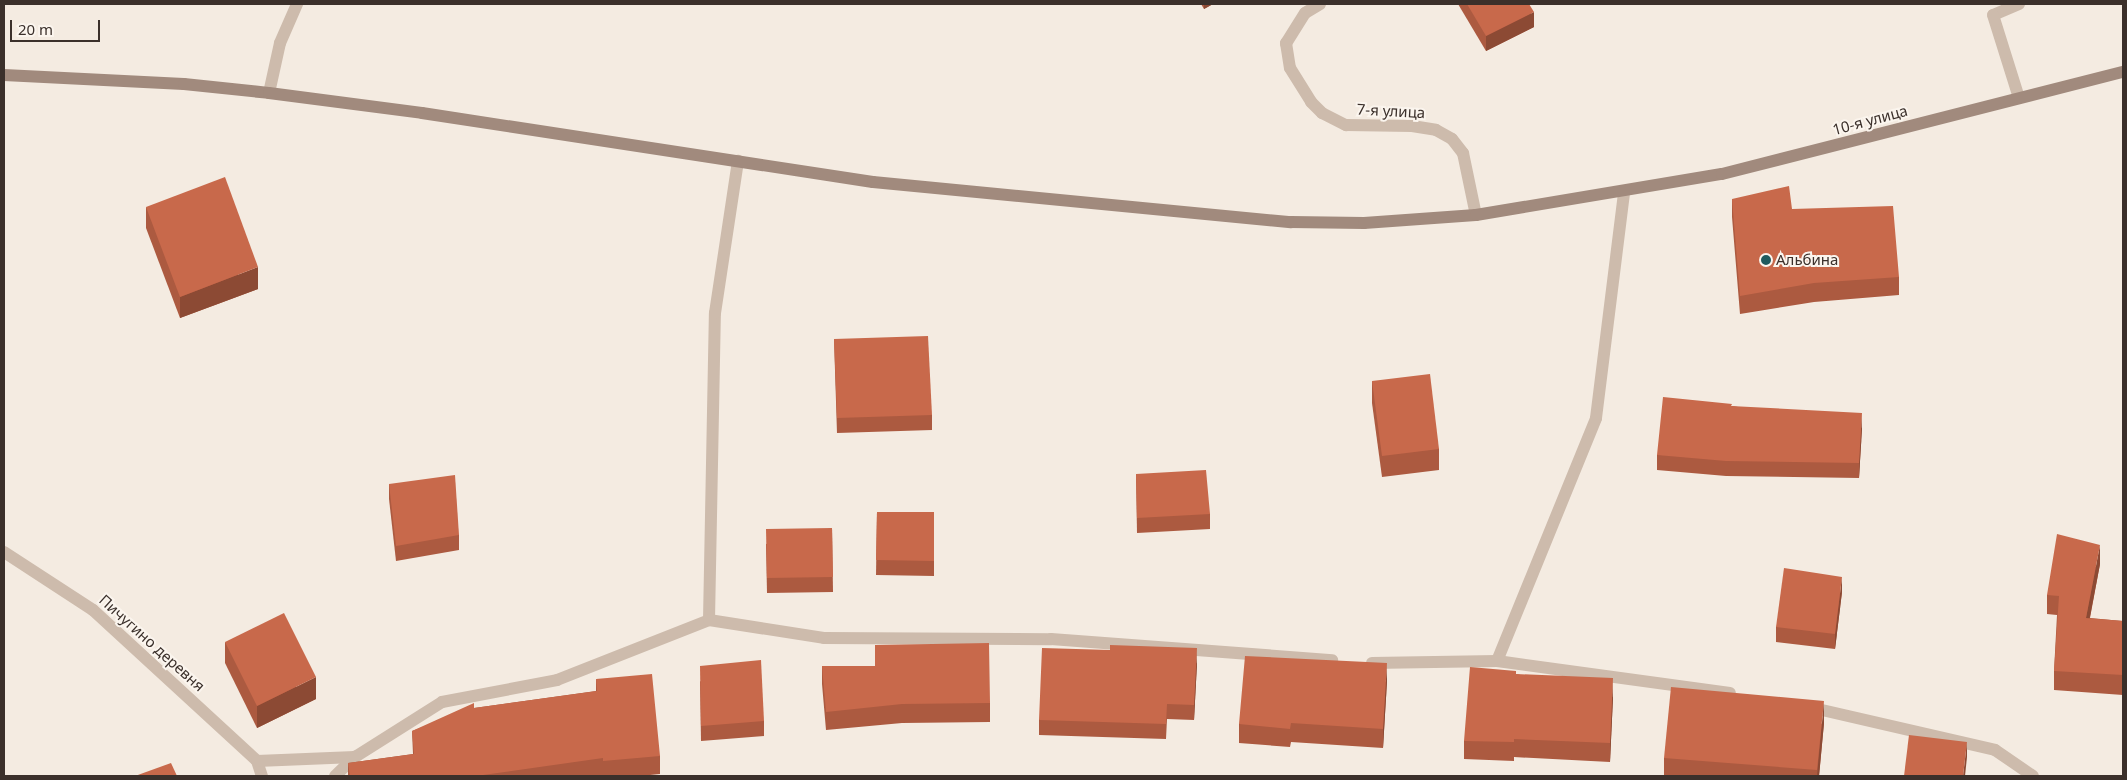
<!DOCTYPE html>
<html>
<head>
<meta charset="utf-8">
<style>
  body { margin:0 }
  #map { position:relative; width:2127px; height:780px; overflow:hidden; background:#f4ebe1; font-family:"Noto Sans",sans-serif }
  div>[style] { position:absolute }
  .lane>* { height:12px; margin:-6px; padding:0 6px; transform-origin:6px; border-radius:6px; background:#cdbbac }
  .street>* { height:12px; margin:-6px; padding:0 6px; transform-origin:6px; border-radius:6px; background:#cdbbac }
  .secondary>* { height:12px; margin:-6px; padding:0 6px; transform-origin:6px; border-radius:6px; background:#a18a7d }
  .wall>* { inset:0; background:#ac5a40 }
  .shaded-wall>* { inset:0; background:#8c4a34 }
  .building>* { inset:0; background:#c8694b }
  .dots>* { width:14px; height:14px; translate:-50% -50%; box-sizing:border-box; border:2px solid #fbf5ee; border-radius:50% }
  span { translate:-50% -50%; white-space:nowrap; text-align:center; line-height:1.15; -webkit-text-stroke:4px #fbf5ee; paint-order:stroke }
  .street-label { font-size:15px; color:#3b302b }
  .poi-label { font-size:15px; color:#3b302b }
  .left { translate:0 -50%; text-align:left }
  .frame { position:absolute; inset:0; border:5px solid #3b302b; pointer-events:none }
  .scale { position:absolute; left:10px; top:20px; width:90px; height:22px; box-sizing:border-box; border:2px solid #3b302b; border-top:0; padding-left:6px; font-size:15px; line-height:18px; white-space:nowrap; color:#3b302b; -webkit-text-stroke:4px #fbf5ee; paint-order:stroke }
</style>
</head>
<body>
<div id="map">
  <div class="lane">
    <i style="left:2019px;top:4px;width:28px;rotate:157deg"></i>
    <i style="left:1993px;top:15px;width:87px;rotate:72.6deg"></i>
  </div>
  <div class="street">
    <i style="left:1320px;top:4px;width:17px;rotate:149deg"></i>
    <i style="left:1305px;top:13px;width:36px;rotate:122deg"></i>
    <i style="left:1286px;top:43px;width:25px;rotate:81deg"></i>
    <i style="left:1290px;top:68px;width:40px;rotate:58deg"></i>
    <i style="left:1311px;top:102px;width:16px;rotate:45deg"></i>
    <i style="left:1322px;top:113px;width:27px;rotate:27deg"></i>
    <i style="left:1346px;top:125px;width:66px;rotate:0.9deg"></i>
    <i style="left:1412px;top:126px;width:24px;rotate:9deg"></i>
    <i style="left:1436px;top:130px;width:18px;rotate:29deg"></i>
    <i style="left:1452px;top:139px;width:18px;rotate:52deg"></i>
    <i style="left:1463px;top:153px;width:63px;rotate:78.2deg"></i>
    <i style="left:269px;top:93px;width:51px;rotate:-77.6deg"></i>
    <i style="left:280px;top:43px;width:43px;rotate:-66.4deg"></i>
    <i style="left:4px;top:552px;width:106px;rotate:33.1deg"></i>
    <i style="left:93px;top:610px;width:223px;rotate:42.6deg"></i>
    <i style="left:257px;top:761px;width:16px;rotate:72deg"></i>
    <i style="left:709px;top:620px;width:307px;rotate:-88.9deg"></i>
    <i style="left:715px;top:313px;width:154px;rotate:-81.4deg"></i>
    <i style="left:1497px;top:661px;width:235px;rotate:7.8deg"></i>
    <i style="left:1372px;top:663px;width:125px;rotate:-0.9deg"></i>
    <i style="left:1497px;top:661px;width:262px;rotate:-67.8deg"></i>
    <i style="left:1596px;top:418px;width:227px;rotate:-82.9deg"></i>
    <i style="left:1809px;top:707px;width:191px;rotate:13deg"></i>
    <i style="left:1995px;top:750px;width:46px;rotate:34.4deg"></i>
    <i style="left:257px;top:761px;width:98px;rotate:-2.3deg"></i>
    <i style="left:335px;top:776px;width:28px;rotate:-44deg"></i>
    <i style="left:355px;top:757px;width:103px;rotate:-32.3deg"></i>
    <i style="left:442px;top:702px;width:117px;rotate:-10.8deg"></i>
    <i style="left:557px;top:680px;width:163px;rotate:-21.5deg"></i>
    <i style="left:709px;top:620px;width:116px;rotate:8.9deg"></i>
    <i style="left:824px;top:638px;width:227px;rotate:0.3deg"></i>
    <i style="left:1051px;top:639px;width:282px;rotate:4.3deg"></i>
  </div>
  <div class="secondary">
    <i style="left:4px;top:75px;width:180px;rotate:2.9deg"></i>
    <i style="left:184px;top:84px;width:85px;rotate:6deg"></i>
    <i style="left:269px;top:93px;width:154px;rotate:7.4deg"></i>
    <i style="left:422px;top:113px;width:456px;rotate:8.7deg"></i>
    <i style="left:873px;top:182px;width:420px;rotate:5.5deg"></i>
    <i style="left:1291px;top:222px;width:73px;rotate:0.8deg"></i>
    <i style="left:1364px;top:223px;width:112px;rotate:-4.1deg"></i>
    <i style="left:1476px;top:215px;width:249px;rotate:-9.5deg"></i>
    <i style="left:1722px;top:174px;width:414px;rotate:-14.3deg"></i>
  </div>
  <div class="wall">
    <i style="clip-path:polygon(1201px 4px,1213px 4px,1204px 9px)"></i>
    <i style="clip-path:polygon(1458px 4px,1529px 4px,1534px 27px,1486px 51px)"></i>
    <i style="clip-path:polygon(1732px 199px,1792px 209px,1899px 277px,1899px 295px,1814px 302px,1740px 314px,1732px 217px)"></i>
    <i style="clip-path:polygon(146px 207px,258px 289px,180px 318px,146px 228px)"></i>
    <i style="clip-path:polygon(834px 339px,932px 415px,932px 430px,837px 433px)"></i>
    <i style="clip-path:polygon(1372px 381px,1439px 449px,1439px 470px,1382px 477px,1372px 403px)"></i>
    <i style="clip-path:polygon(1732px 406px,1862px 428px,1859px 478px,1726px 476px,1657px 470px,1657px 455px)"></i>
    <i style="clip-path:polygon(1136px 474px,1210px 514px,1210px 529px,1137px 533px)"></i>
    <i style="clip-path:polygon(389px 484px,459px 535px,459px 550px,396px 561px,389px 499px)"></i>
    <i style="clip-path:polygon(877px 512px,934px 512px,934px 576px,876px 575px)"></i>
    <i style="clip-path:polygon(832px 528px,833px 592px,767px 593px,766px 544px)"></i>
    <i style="clip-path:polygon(2100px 564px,2090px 618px,2123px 621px,2123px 695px,2054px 690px,2054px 671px,2057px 615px,2047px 614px,2047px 595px)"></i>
    <i style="clip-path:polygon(1842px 592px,1835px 649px,1776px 642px,1776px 627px)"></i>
    <i style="clip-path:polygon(225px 642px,316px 699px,257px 728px,225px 663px)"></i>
    <i style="clip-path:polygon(1197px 663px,1194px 720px,1167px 719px,1166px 739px,1039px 735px,1039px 720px)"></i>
    <i style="clip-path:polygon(822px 666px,990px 703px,990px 722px,902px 723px,826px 730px,822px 684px)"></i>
    <i style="clip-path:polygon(1516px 674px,1613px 697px,1610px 762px,1514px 757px,1514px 761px,1464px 759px,1464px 741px)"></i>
    <i style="clip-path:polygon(596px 679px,660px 756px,660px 774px,640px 776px,348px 776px,348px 763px,413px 754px,412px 731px,474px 708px,596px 691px)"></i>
    <i style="clip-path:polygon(700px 681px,764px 721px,764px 736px,701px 741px)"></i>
    <i style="clip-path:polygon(1387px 681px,1383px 748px,1291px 742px,1290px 747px,1239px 743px,1239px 724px)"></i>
    <i style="clip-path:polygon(1824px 723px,1819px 776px,1664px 776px,1664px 758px)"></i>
  </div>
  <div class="shaded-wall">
    <i style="clip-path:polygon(1204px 4px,1213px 4px,1204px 9px)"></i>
    <i style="clip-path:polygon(1534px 12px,1534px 27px,1486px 51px,1486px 36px)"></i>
    <i style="clip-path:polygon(258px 267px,258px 289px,180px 318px,180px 297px)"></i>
    <i style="clip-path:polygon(1862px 413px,1862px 428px,1859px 478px,1859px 463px)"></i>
    <i style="clip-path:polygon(2100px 545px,2100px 564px,2086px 637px,2086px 618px)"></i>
    <i style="clip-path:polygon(1842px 577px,1842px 592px,1835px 649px,1835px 634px)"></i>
    <i style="clip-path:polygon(1197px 648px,1197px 663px,1194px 720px,1194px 705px)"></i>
    <i style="clip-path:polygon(1387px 663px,1387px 681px,1383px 748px,1383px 729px)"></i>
    <i style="clip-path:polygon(316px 677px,316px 699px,257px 728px,257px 706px)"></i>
    <i style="clip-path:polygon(1613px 678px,1613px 697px,1610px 762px,1610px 743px)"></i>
    <i style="clip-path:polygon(1824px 701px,1824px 723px,1819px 776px,1817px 776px)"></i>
    <i style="clip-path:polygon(1967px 742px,1967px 757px,1965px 776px,1963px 776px)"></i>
  </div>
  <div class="building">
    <i style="clip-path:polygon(1467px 4px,1529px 4px,1534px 12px,1486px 36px)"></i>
    <i style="clip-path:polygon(225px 177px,258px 267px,180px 297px,146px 207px)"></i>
    <i style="clip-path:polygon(1789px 186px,1792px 209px,1893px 206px,1899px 277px,1814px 283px,1740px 296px,1732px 199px)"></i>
    <i style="clip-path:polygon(928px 336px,932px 415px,837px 418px,834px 339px)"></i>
    <i style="clip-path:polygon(1430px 374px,1439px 449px,1382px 456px,1372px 381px)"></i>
    <i style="clip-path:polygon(1663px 397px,1732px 404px,1731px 406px,1862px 413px,1859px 463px,1726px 461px,1657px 455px)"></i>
    <i style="clip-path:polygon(1206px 470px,1210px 514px,1137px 518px,1136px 474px)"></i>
    <i style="clip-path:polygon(455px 475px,459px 535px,396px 546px,389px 484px)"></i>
    <i style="clip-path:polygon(877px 512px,934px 512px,934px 561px,876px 560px)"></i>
    <i style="clip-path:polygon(832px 528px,833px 577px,767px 578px,766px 529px)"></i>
    <i style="clip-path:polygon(2057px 534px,2100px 545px,2086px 618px,2123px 621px,2123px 675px,2054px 671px,2059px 596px,2047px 595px)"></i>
    <i style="clip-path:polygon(1784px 568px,1842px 577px,1835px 634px,1776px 627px)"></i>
    <i style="clip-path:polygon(284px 613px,316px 677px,257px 706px,225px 642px)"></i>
    <i style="clip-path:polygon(989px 643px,990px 703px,902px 704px,826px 712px,822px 666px,875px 666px,875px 645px)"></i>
    <i style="clip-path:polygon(1110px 645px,1197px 648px,1194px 705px,1167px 704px,1166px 724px,1039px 720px,1042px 648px,1110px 650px)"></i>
    <i style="clip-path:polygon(1245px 656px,1387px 663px,1383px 729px,1291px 723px,1290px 729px,1239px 724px)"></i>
    <i style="clip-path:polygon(761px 660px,764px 721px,701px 726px,700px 666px)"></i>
    <i style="clip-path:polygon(1470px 667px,1516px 671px,1516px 674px,1613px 678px,1610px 743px,1514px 739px,1514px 742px,1464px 741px)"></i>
    <i style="clip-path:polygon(652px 674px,660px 756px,603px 761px,603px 758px,483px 775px,483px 776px,350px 776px,348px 763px,414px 754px,412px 731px,474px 703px,474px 708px,597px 691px,596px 679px)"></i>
    <i style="clip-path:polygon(1671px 687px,1824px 701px,1817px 770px,1664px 758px)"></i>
    <i style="clip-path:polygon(1909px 735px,1967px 742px,1963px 776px,1904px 776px)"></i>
    <i style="clip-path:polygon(171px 763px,177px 776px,135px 776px)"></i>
  </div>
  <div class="dots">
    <i style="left:1766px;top:260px;background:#1f5a5e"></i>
  </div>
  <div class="street-label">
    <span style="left:1391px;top:111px;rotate:3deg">7-я улица</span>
    <span style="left:1870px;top:120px;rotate:-15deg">10-я улица</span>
    <span style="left:152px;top:643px;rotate:42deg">Пичугино деревня</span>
  </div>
  <div class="poi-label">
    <span class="left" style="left:1776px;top:260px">Альбина</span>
  </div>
  <div class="frame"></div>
  <div class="scale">20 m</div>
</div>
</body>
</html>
